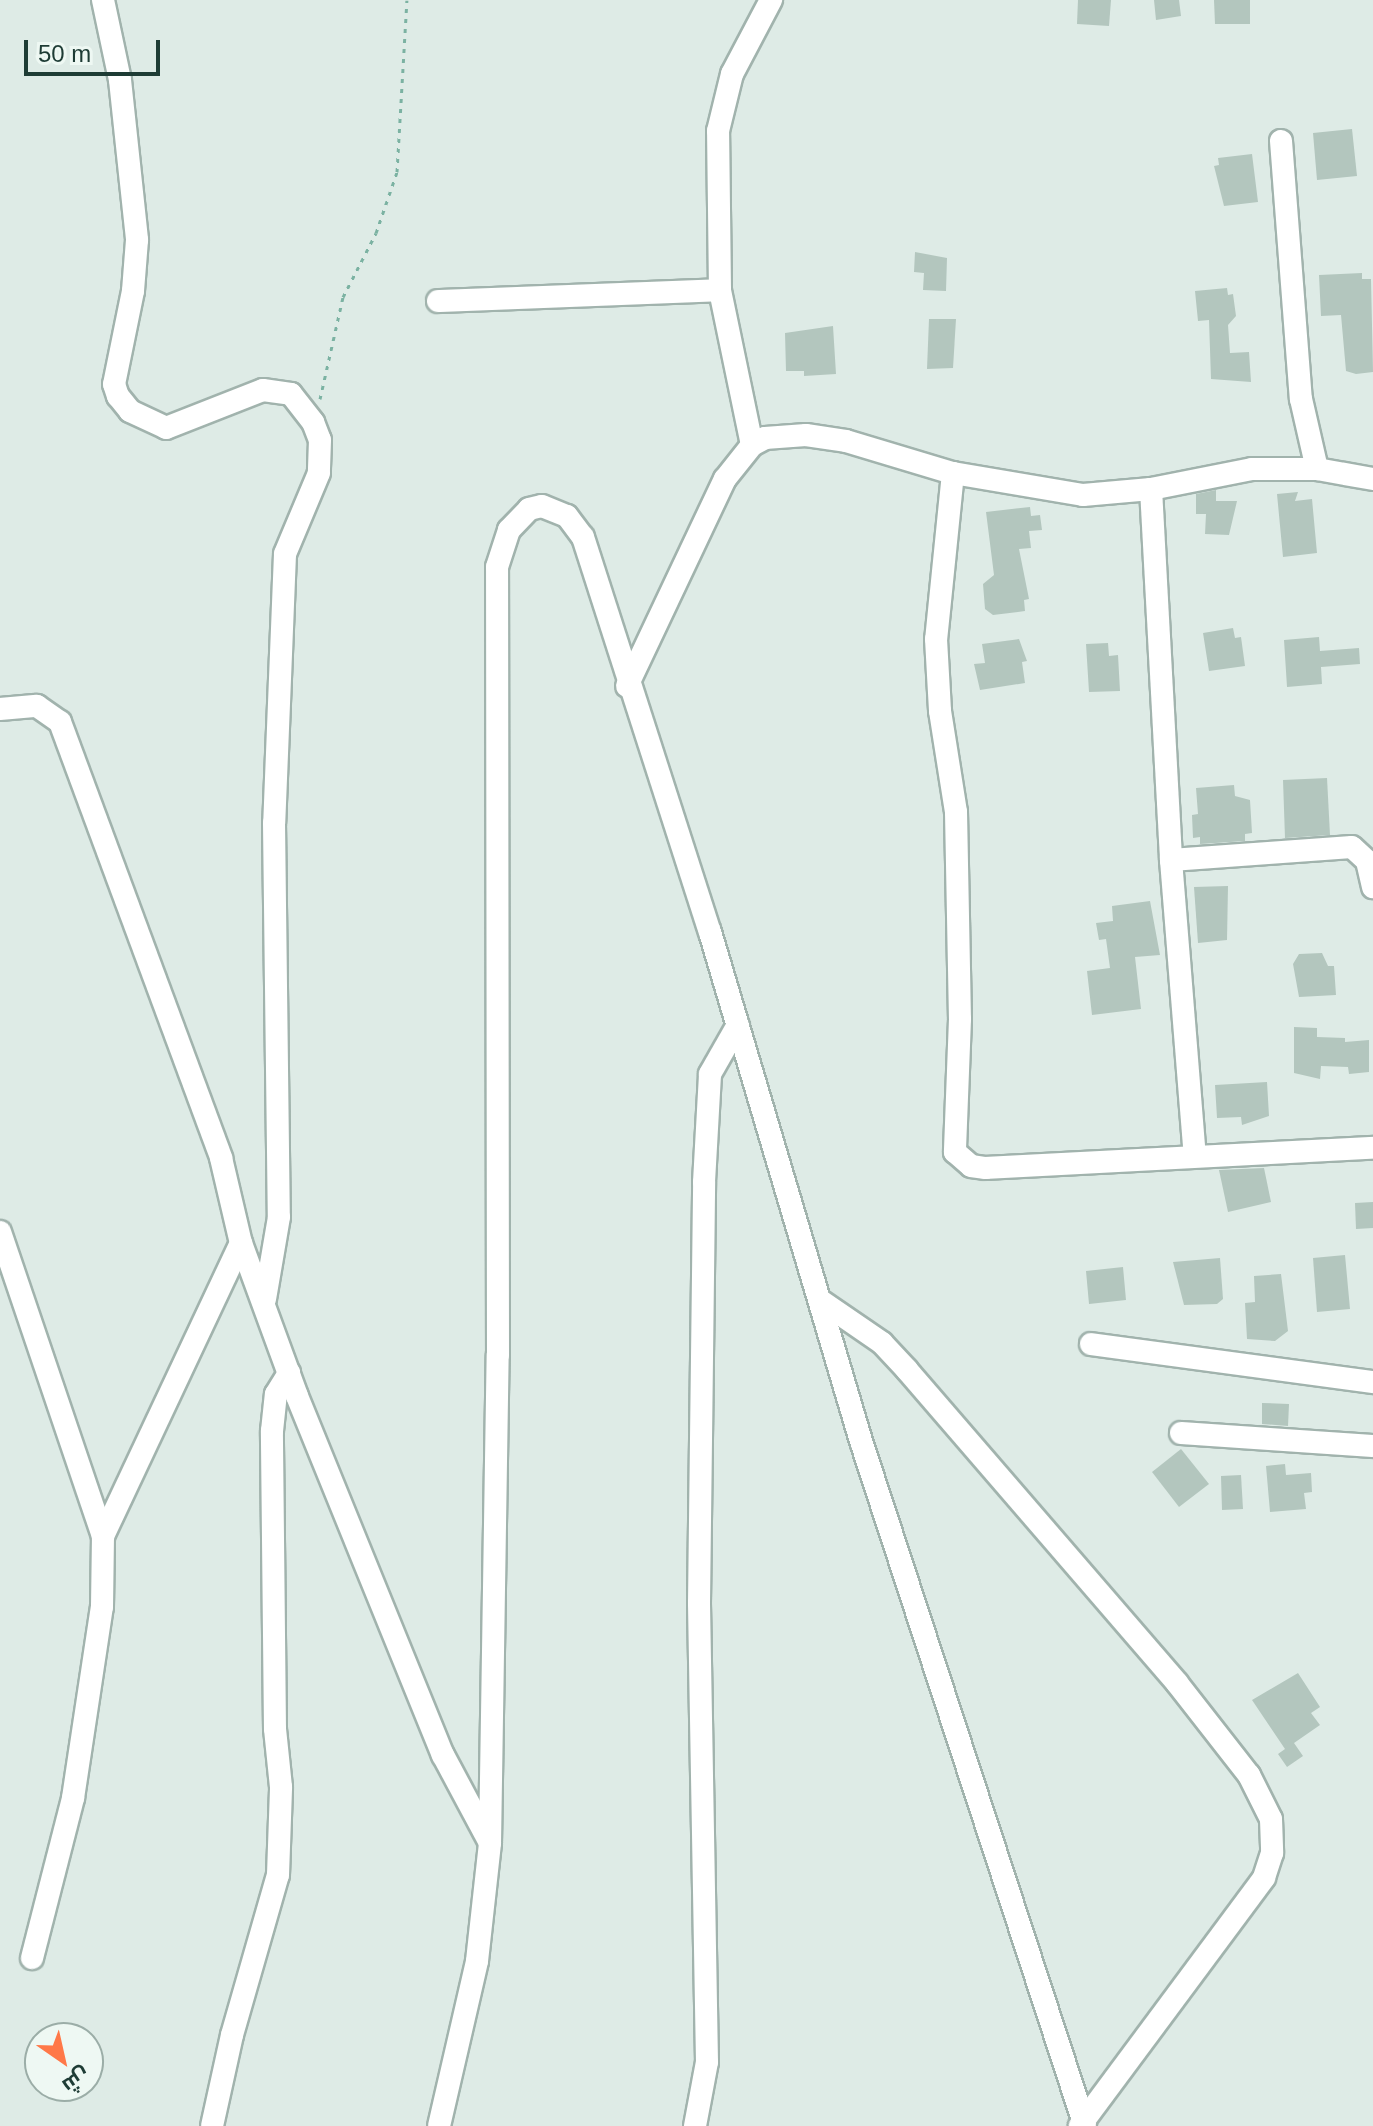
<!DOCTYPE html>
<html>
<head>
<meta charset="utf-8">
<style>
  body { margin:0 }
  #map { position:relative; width:1373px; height:2126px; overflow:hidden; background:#deebe6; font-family:Arial,Cairo,sans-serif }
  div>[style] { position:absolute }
  .building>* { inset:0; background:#b3c6be }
  .path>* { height:3px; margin-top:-1.5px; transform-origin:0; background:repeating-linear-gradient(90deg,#7bb2a2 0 4px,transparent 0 10px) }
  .roads { filter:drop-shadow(2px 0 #a1b3ad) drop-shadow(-2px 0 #a1b3ad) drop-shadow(0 2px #a1b3ad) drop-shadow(0 -2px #a1b3ad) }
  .street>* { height:22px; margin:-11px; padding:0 11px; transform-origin:11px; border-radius:11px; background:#fff }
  span { translate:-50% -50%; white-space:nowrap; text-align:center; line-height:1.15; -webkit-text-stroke:7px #eef8f3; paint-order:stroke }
  .north { position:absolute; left:24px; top:2022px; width:80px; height:80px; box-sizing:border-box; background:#eef8f3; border:2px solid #9bada7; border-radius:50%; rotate:146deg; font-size:22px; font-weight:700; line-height:32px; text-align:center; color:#1e3c35 }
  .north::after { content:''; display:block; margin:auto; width:28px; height:36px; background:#ff7848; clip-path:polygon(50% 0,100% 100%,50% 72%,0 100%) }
  .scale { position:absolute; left:24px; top:40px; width:136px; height:36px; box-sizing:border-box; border:4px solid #1e3c35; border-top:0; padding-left:10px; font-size:24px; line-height:28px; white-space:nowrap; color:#1e3c35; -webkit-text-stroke:6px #eef8f3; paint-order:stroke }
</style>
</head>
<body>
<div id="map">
  <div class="building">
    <i style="clip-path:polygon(1078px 0,1111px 0,1109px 26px,1077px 24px)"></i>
    <i style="clip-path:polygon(1154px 0,1179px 0,1181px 16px,1156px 20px)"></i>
    <i style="clip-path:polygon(1214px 0,1250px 0,1250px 24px,1215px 24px)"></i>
    <i style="clip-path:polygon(1352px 129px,1357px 176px,1317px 180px,1313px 133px)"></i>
    <i style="clip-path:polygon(1252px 154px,1258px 202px,1224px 206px,1214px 166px,1219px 165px,1218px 158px)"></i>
    <i style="clip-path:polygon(915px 252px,947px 258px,946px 291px,923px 290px,924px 273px,914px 272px)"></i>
    <i style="clip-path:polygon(1362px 273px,1362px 279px,1371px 279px,1373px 372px,1356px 374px,1346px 371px,1341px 315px,1321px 316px,1319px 275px)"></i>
    <i style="clip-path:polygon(1227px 288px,1228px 295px,1233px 294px,1236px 316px,1228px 325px,1230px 353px,1249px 352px,1251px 382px,1211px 379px,1209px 320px,1198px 321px,1195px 291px)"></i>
    <i style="clip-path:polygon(929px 319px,956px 319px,953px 368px,927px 369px)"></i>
    <i style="clip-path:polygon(833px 326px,836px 374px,804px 376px,804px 371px,786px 371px,785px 333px)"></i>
    <i style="clip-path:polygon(1216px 490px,1216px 501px,1237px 501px,1229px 535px,1205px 534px,1206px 514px,1196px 514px,1196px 494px)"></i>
    <i style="clip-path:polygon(1298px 492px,1295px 501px,1312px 499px,1317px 553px,1283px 557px,1277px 494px)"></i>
    <i style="clip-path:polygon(1030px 507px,1031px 516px,1040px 515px,1042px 530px,1029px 531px,1031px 548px,1019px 549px,1029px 599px,1024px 600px,1025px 611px,993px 615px,985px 609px,983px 584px,994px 575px,986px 512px)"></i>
    <i style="clip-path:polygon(1233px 628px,1235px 638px,1241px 637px,1245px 666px,1209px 671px,1203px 633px)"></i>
    <i style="clip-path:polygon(1319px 637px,1320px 651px,1359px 648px,1360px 664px,1321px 667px,1322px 684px,1287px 687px,1284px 640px)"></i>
    <i style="clip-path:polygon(1019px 639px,1027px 661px,1022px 662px,1025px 683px,980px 690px,974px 664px,985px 663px,982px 644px)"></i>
    <i style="clip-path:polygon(1108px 643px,1109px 656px,1118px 655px,1120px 691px,1089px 692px,1086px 644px)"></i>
    <i style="clip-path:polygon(1327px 778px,1330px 835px,1285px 838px,1283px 780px)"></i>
    <i style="clip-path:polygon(1234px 785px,1235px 796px,1250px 800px,1252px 833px,1245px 834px,1245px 841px,1200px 844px,1200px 837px,1193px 838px,1192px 815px,1198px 814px,1196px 788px)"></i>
    <i style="clip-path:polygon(1228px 886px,1227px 940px,1198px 943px,1194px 887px)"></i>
    <i style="clip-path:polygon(1150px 901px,1160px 955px,1135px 957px,1141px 1009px,1092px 1015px,1087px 971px,1110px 968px,1106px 939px,1099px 940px,1096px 923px,1113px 921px,1112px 906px)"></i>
    <i style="clip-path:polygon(1322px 953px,1328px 966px,1334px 966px,1336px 995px,1299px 997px,1293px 964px,1299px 954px)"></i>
    <i style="clip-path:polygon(1294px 1027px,1317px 1028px,1317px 1037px,1345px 1038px,1345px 1042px,1369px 1040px,1369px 1072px,1349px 1074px,1348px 1067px,1321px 1066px,1320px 1079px,1294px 1073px)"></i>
    <i style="clip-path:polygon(1267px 1082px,1269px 1116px,1242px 1125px,1241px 1117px,1217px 1118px,1215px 1085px)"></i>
    <i style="clip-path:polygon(1264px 1168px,1271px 1202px,1228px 1212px,1219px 1170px)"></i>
    <i style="clip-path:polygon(1373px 1202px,1373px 1228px,1356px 1229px,1355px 1203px)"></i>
    <i style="clip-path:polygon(1345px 1255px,1350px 1309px,1317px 1312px,1313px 1258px)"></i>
    <i style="clip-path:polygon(1220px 1258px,1223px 1299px,1217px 1304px,1184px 1305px,1173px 1262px)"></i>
    <i style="clip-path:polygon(1123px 1267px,1126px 1300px,1089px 1304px,1086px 1271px)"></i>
    <i style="clip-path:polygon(1281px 1274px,1288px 1331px,1275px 1341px,1247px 1339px,1245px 1303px,1255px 1302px,1254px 1276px)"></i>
    <i style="clip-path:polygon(1262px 1403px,1289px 1404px,1288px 1426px,1262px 1424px)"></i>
    <i style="clip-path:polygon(1181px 1449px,1209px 1484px,1179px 1507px,1152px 1472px)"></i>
    <i style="clip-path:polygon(1285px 1464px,1286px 1475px,1311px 1473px,1312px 1492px,1304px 1493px,1306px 1509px,1270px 1512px,1266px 1466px)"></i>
    <i style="clip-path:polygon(1241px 1475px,1243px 1509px,1222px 1510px,1221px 1476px)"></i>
    <i style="clip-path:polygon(1298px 1673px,1320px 1707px,1311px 1713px,1320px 1725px,1294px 1743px,1303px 1756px,1287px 1767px,1278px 1754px,1285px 1749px,1252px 1700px)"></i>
  </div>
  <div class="path">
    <i style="left:320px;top:399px;width:105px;rotate:-77.3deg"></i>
    <i style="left:343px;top:297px;width:72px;rotate:-62.7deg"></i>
    <i style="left:376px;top:233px;width:65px;rotate:-71deg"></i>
    <i style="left:397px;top:172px;width:172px;rotate:-86.7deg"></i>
  </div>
  <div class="roads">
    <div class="street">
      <i style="left:103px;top:0;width:82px;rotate:78deg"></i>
      <i style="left:120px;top:80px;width:161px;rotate:83.9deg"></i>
      <i style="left:137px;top:240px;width:51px;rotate:94.5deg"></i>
      <i style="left:133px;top:291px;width:95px;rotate:101.5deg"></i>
      <i style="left:114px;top:384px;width:13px;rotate:72deg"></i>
      <i style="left:118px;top:396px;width:19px;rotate:51deg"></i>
      <i style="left:130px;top:411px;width:40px;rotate:25deg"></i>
      <i style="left:166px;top:428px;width:104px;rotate:-21.4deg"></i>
      <i style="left:263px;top:390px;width:28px;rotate:8deg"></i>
      <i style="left:291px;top:394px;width:36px;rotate:52deg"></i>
      <i style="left:313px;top:422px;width:19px;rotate:69deg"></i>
      <i style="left:320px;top:440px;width:33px;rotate:92deg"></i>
      <i style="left:319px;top:473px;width:88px;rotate:112.8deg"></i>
      <i style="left:285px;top:554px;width:269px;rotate:92.3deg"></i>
      <i style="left:274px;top:823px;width:394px;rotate:89.3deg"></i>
      <i style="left:279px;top:1217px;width:83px;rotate:99.7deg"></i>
      <i style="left:1281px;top:141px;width:259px;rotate:85.6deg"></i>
      <i style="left:1301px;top:399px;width:72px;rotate:77.1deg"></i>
      <i style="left:438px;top:301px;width:282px;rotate:-2.2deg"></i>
      <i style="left:752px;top:445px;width:158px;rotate:-101.7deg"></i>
      <i style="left:720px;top:290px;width:159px;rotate:-90.7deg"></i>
      <i style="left:718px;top:131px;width:59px;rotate:-76.2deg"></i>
      <i style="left:732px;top:74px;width:84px;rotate:-62.2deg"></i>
      <i style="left:953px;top:473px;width:167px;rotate:95.8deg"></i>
      <i style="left:936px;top:639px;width:72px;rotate:86.8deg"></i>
      <i style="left:940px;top:711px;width:102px;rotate:81deg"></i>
      <i style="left:956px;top:812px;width:207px;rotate:88.9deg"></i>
      <i style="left:960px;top:1019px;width:133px;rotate:92.2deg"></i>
      <i style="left:955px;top:1152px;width:21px;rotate:41deg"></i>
      <i style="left:971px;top:1166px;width:15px;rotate:8deg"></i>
      <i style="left:986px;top:1168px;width:388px;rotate:-3deg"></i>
      <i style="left:1151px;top:489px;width:372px;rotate:86.9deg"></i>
      <i style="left:1171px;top:860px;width:297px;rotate:85.4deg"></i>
      <i style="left:627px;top:686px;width:229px;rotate:-64.7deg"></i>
      <i style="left:725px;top:479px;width:43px;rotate:-51.5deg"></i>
      <i style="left:752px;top:445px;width:15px;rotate:-28deg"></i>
      <i style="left:765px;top:438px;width:41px;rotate:-4.2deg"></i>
      <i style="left:806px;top:435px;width:40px;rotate:8.5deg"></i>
      <i style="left:846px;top:441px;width:112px;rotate:16.7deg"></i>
      <i style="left:953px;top:473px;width:132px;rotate:9.6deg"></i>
      <i style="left:1083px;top:495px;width:68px;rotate:-5deg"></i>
      <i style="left:1151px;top:489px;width:103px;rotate:-11.2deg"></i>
      <i style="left:1252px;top:469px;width:65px"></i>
      <i style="left:1317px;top:469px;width:57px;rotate:10.1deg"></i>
      <i style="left:0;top:709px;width:37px;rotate:-5deg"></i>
      <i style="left:37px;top:706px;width:28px;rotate:35deg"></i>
      <i style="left:60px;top:722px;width:465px;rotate:69.7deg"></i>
      <i style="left:221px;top:1158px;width:87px;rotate:76.8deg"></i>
      <i style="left:241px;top:1243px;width:163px;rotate:69.9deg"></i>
      <i style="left:297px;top:1396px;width:388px;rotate:67.9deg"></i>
      <i style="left:443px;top:1755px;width:98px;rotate:61.9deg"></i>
      <i style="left:1171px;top:860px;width:181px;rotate:-4.1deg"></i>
      <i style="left:1352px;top:847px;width:21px;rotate:43deg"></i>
      <i style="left:1367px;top:861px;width:27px;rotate:77deg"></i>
      <i style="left:0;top:1232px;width:321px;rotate:71.3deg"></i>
      <i style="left:821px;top:1301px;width:74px;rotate:34.5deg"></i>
      <i style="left:882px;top:1343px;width:37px;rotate:47deg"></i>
      <i style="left:907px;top:1370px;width:413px;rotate:49.2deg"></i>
      <i style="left:1177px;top:1683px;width:117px;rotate:52deg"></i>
      <i style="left:1249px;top:1775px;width:49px;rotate:63.4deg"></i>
      <i style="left:1271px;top:1819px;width:34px;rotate:88deg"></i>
      <i style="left:1272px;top:1853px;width:26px;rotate:108deg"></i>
      <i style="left:1264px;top:1878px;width:309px;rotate:126.6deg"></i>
      <i style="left:1091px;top:1344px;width:285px;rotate:7.7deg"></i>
      <i style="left:1181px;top:1433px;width:192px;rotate:3.9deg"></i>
      <i style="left:32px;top:1958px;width:165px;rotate:-75.6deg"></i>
      <i style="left:73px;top:1798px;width:193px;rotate:-81.4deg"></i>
      <i style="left:102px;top:1607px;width:71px;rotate:-89.2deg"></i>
      <i style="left:103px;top:1536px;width:324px;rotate:-64.8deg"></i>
      <i style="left:212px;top:2126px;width:93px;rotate:-77.6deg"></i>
      <i style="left:232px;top:2035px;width:166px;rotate:-74deg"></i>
      <i style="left:278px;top:1875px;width:88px;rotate:-88deg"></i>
      <i style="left:281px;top:1787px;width:58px;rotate:-95.9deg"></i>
      <i style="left:275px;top:1729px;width:298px;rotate:-90.6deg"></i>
      <i style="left:272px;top:1431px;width:37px;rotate:-84deg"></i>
      <i style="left:276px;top:1394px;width:25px;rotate:-58deg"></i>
      <i style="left:439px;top:2126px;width:169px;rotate:-77deg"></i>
      <i style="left:477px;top:1961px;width:119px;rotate:-83.7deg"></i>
      <i style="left:490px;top:1843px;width:488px;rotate:-89.1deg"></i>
      <i style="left:498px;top:1355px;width:788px;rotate:-90.07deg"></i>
      <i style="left:497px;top:567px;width:39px;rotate:-72deg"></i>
      <i style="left:509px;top:530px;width:29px;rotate:-46deg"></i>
      <i style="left:529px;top:509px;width:13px;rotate:-13deg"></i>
      <i style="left:542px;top:506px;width:27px;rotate:22deg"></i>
      <i style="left:567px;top:516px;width:26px;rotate:53deg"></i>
      <i style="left:583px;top:537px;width:415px;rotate:72.2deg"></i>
      <i style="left:710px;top:932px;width:531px;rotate:73.48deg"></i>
      <i style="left:861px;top:1441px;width:721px;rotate:71.89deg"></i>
      <i style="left:695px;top:2126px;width:65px;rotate:-79.4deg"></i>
      <i style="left:707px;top:2062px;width:459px;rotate:-91deg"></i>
      <i style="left:699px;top:1603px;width:421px;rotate:-89.3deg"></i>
      <i style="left:704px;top:1182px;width:108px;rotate:-86.8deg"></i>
      <i style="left:710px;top:1074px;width:56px;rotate:-60.3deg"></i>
    </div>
  </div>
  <div class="north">ش</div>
  <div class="scale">50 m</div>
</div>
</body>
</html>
